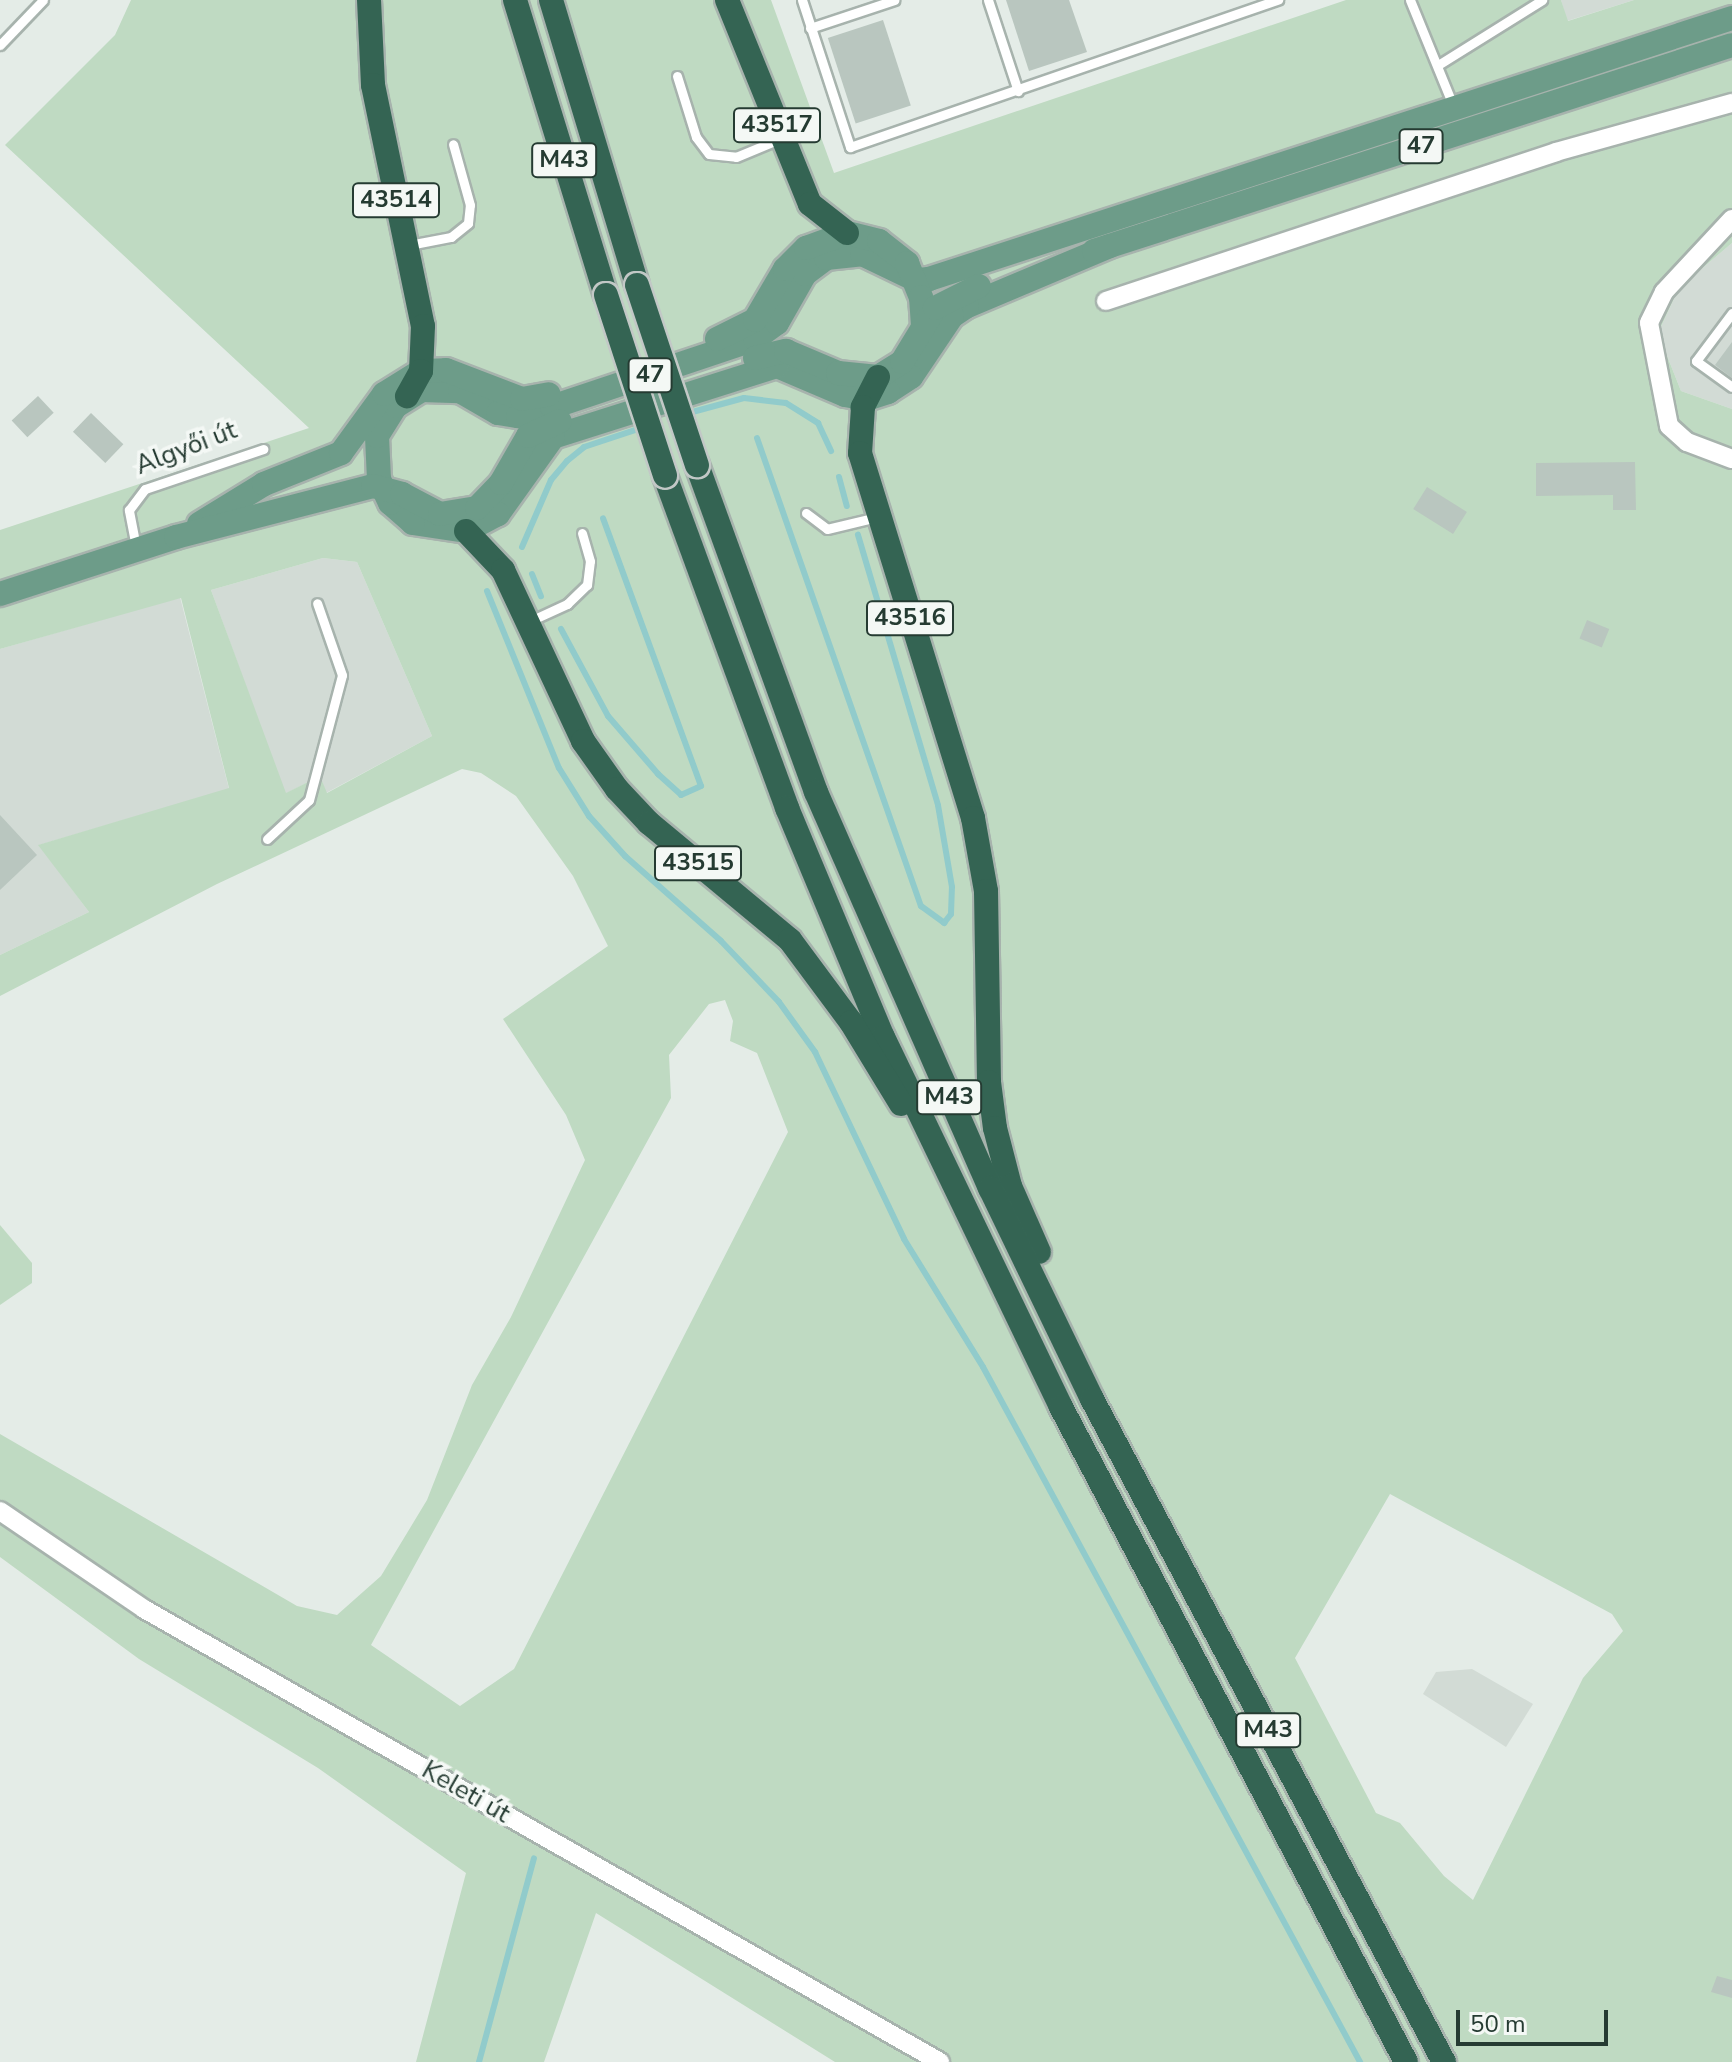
<!DOCTYPE html>
<html>
<head>
<meta charset="utf-8">
<style>
	body { margin:0 }
	#map { position:relative; width:1732px; height:2062px; overflow:hidden; background:#e4ece7; font-family:"Nunito Sans",sans-serif }
	div>[style] { position:absolute }
	[style*='--x'] { left:calc(var(--x)*1px); top:calc(var(--y)*1px); width:calc(var(--w)*1px); rotate:calc(var(--a)*1deg) }
	.built>* { inset:0; background:#d2dbd5 }
	.green>* { inset:0; background:#bfdac2 }
	.stream>* { height:6px; margin:-3px; padding:0 3px; transform-origin:3px; border-radius:3px; background:#91cbcb }
	.building>* { inset:0; background:#b9c6bf; transform-origin:0 0 }
	.roads { filter:drop-shadow(2px 0 #a7b3ad) drop-shadow(-2px 0 #a7b3ad) drop-shadow(0 2px #a7b3ad) drop-shadow(0 -2px #a7b3ad) }
	.lane>* { height:9px; margin:-4.5px; padding:0 4.5px; transform-origin:4.5px; border-radius:4.5px; background:#fff }
	.street>* { height:18px; margin:-9px; padding:0 9px; transform-origin:9px; border-radius:9px; background:#fff }
	.primary>* { height:24px; margin:-12px; padding:0 12px; transform-origin:12px; border-radius:12px; background:#6d9c89 }
	.highway>* { height:24px; margin:-12px; padding:0 12px; transform-origin:12px; border-radius:12px; background:#346453 }
	.bridges { filter:drop-shadow(2px 0 #c2c8c6) drop-shadow(-2px 0 #c2c8c6) drop-shadow(0 2px #c2c8c6) drop-shadow(0 -2px #c2c8c6) }
	.highway-bridge>* { height:24px; margin:-12px; padding:0 12px; transform-origin:12px; border-radius:12px; background:#346453 }
	span { translate:-50% -50%; white-space:nowrap; text-align:center; line-height:1.15; -webkit-text-stroke:7px #f4f8f5; paint-order:stroke }
	.shield-label span { padding:2px 6px; background:#f4f8f5; border:2px solid; border-radius:6px; -webkit-text-stroke-width:0 }
	.shield-label { font-size:24px; color:#253b32; font-weight:700 }
	.street-label { font-size:26px; color:#253b32 }
	.scale { position:absolute; left:1456px; top:2010px; width:152px; height:36px; box-sizing:border-box; border:4px solid #253b32; border-top:0; padding-left:10px; font-size:24px; line-height:28px; white-space:nowrap; color:#253b32; -webkit-text-stroke:6px #f4f8f5; paint-order:stroke }
</style>
</head>
<body>
<div id="map">
	<div class="built">
		<div style="clip-path:polygon(1561px 0,1634px 0,1567px 21px)"></div>
		<div style="clip-path:polygon(1732px 243px,1732px 409px,1681px 391px,1658px 333px,1679px 288px)"></div>
		<div style="clip-path:polygon(323px 558px,357px 562px,432px 736px,326px 793px,320px 776px,285px 794px,211px 590px)"></div>
		<div style="clip-path:polygon(180px 597px,229px 789px,39px 845px,89px 912px,0 955px,0 649px)"></div>
		<div style="clip-path:polygon(1472px 1669px,1533px 1704px,1506px 1747px,1423px 1694px,1436px 1672px)"></div>
	</div>
	<div class="green">
		<div style="clip-path:polygon(evenodd,131px 0,771px 0,834px 173px,1346px 0,1561px 0,1568px 21px,1634px 0,1732px 0,1732px 243px,1679px 288px,1658px 333px,1681px 391px,1732px 409px,1732px 2062px,835px 2062px,596px 1913px,544px 2062px,416px 2062px,466px 1873px,318px 1768px,139px 1659px,0 1557px,0 1434px,297px 1606px,337px 1615px,381px 1576px,427px 1500px,472px 1385px,511px 1317px,585px 1160px,566px 1115px,503px 1019px,608px 946px,573px 876px,516px 796px,481px 773px,462px 769px,217px 884px,0 996px,0 955px,89px 912px,38px 845px,229px 788px,181px 598px,0 649px,0 530px,309px 428px,5px 145px,115px 35px,131px 0,323px 558px,357px 562px,432px 736px,327px 793px,320px 776px,286px 793px,211px 590px,323px 558px,131px 0,725px 1000px,733px 1021px,730px 1041px,757px 1053px,788px 1132px,514px 1669px,460px 1706px,371px 1645px,671px 1098px,669px 1055px,709px 1004px,725px 1000px,131px 0,1390px 1494px,1612px 1614px,1623px 1631px,1583px 1678px,1473px 1900px,1444px 1876px,1400px 1823px,1376px 1813px,1295px 1658px,1390px 1494px)"></div>
		<div style="clip-path:polygon(0 1225px,32px 1263px,32px 1283px,0 1305px)"></div>
	</div>
	<div class="stream">
		<div style="--x:685;--y:414;--w:61;--a:-15.2"></div>
		<div style="--x:744;--y:398;--w:42;--a:6.8"></div>
		<div style="--x:786;--y:403;--w:38;--a:32"></div>
		<div style="--x:818;--y:423;--w:31;--a:65"></div>
		<div style="--x:757;--y:438;--w:496;--a:70.7"></div>
		<div style="--x:921;--y:906;--w:29;--a:36"></div>
		<div style="--x:944;--y:923;--w:11;--a:-52"></div>
		<div style="--x:951;--y:914;--w:27;--a:-88"></div>
		<div style="--x:952;--y:887;--w:83;--a:-99.7"></div>
		<div style="--x:938;--y:805;--w:282;--a:-106.5"></div>
		<div style="--x:839;--y:477;--w:30;--a:75"></div>
		<div style="--x:522;--y:547;--w:73;--a:-66.6"></div>
		<div style="--x:551;--y:480;--w:25;--a:-50"></div>
		<div style="--x:567;--y:461;--w:22;--a:-39"></div>
		<div style="--x:584;--y:447;--w:63;--a:-18.4"></div>
		<div style="--x:532;--y:574;--w:24;--a:68"></div>
		<div style="--x:487;--y:591;--w:191;--a:67.9"></div>
		<div style="--x:559;--y:768;--w:57;--a:58"></div>
		<div style="--x:589;--y:816;--w:54;--a:48"></div>
		<div style="--x:625;--y:856;--w:128;--a:41.5"></div>
		<div style="--x:721;--y:941;--w:84;--a:46.4"></div>
		<div style="--x:779;--y:1002;--w:62;--a:54.2"></div>
		<div style="--x:815;--y:1052;--w:207;--a:64.5"></div>
		<div style="--x:904;--y:1239;--w:150;--a:58.3"></div>
		<div style="--x:983;--y:1367;--w:791;--a:61.52"></div>
		<div style="--x:561;--y:629;--w:99;--a:61.6"></div>
		<div style="--x:608;--y:716;--w:77;--a:49.2"></div>
		<div style="--x:658;--y:774;--w:31;--a:42"></div>
		<div style="--x:681;--y:795;--w:22;--a:-24"></div>
		<div style="--x:701;--y:786;--w:285;--a:-110.1"></div>
		<div style="--x:479;--y:2062;--w:211;--a:-74.9"></div>
	</div>
	<div class="building">
		<div style="clip-path:polygon(1006px 0,1069px 0,1087px 52px,1029px 71px)"></div>
		<div style="left:883px;top:20px;width:90px;height:58px;rotate:72deg"></div>
		<div style="clip-path:polygon(1732px 342px,1732px 378px,1715px 365px)"></div>
		<div style="left:38px;top:396px;width:23px;height:36px;rotate:47deg"></div>
		<div style="left:91px;top:413px;width:45px;height:26px;rotate:44deg"></div>
		<div style="clip-path:polygon(1635px 462px,1636px 510px,1613px 510px,1613px 495px,1536px 496px,1536px 463px)"></div>
		<div style="left:1427px;top:487px;width:47px;height:26px;rotate:32deg"></div>
		<div style="left:1587px;top:620px;width:24px;height:20px;rotate:22deg"></div>
		<div style="clip-path:polygon(0 815px,37px 855px,0 890px)"></div>
		<div style="clip-path:polygon(1717px 1976px,1732px 1980px,1732px 1998px,1711px 1992px)"></div>
	</div>
	<div class="roads">
		<div class="lane">
			<div style="--x:802;--y:0;--w:155;--a:71.9"></div>
			<div style="--x:850;--y:147;--w:453;--a:-19"></div>
			<div style="--x:988;--y:0;--w:96;--a:71.8"></div>
			<div style="--x:1410;--y:0;--w:117;--a:67.8"></div>
			<div style="--x:810;--y:28;--w:89;--a:-18.4"></div>
			<div style="--x:0;--y:45;--w:62;--a:-46.3"></div>
			<div style="--x:1438;--y:65;--w:123;--a:-32"></div>
			<div style="--x:677;--y:76;--w:64;--a:72.7"></div>
			<div style="--x:696;--y:137;--w:21;--a:53"></div>
			<div style="--x:709;--y:154;--w:27;--a:6"></div>
			<div style="--x:736;--y:157;--w:50;--a:-22.4"></div>
			<div style="--x:409;--y:245;--w:43;--a:-10.8"></div>
			<div style="--x:451;--y:237;--w:22;--a:-39"></div>
			<div style="--x:468;--y:223;--w:18;--a:-84"></div>
			<div style="--x:470;--y:205;--w:63;--a:-105.6"></div>
			<div style="--x:1732;--y:313;--w:60;--a:126.9"></div>
			<div style="--x:1696;--y:361;--w:44;--a:35.8"></div>
			<div style="--x:806;--y:513;--w:26;--a:37"></div>
			<div style="--x:827;--y:529;--w:51;--a:-13.5"></div>
			<div style="--x:136;--y:547;--w:38;--a:-101"></div>
			<div style="--x:129;--y:510;--w:26;--a:-53"></div>
			<div style="--x:145;--y:489;--w:125;--a:-18.7"></div>
			<div style="--x:530;--y:621;--w:41;--a:-24.7"></div>
			<div style="--x:567;--y:604;--w:28;--a:-44"></div>
			<div style="--x:587;--y:585;--w:24;--a:-83"></div>
			<div style="--x:590;--y:561;--w:29;--a:-106"></div>
			<div style="--x:267;--y:839;--w:57;--a:-42.9"></div>
			<div style="--x:309;--y:800;--w:129;--a:-75.2"></div>
			<div style="--x:342;--y:675;--w:76;--a:-109.1"></div>
		</div>
		<div class="street">
			<div style="--x:1732;--y:219;--w:100;--a:133"></div>
			<div style="--x:1664;--y:292;--w:34;--a:116"></div>
			<div style="--x:1649;--y:323;--w:105;--a:79"></div>
			<div style="--x:1669;--y:426;--w:24;--a:42"></div>
			<div style="--x:1687;--y:442;--w:48;--a:20.7"></div>
			<div style="--x:1106;--y:301;--w:474;--a:-18.3"></div>
			<div style="--x:1556;--y:152;--w:183;--a:-15.6"></div>
			<div style="--x:0;--y:1511;--w:174;--a:34.2"></div>
			<div style="--x:144;--y:1609;--w:916;--a:29.64"></div>
		</div>
		<div class="primary">
			<div style="--x:1110;--y:246;--w:155;--a:157.2"></div>
			<div style="--x:967;--y:306;--w:18;--a:146"></div>
			<div style="--x:952;--y:316;--w:73;--a:123.9"></div>
			<div style="--x:911;--y:377;--w:27;--a:147"></div>
			<div style="--x:888;--y:392;--w:23;--a:162"></div>
			<div style="--x:866;--y:399;--w:21;--a:-169"></div>
			<div style="--x:845;--y:395;--w:74;--a:-156.9"></div>
			<div style="--x:777;--y:366;--w:235;--a:162.4"></div>
			<div style="--x:553;--y:437;--w:95;--a:125.5"></div>
			<div style="--x:498;--y:514;--w:36;--a:152"></div>
			<div style="--x:466;--y:531;--w:54;--a:-171.4"></div>
			<div style="--x:413;--y:523;--w:30;--a:-139"></div>
			<div style="--x:390;--y:503;--w:26;--a:-115"></div>
			<div style="--x:379;--y:479;--w:43;--a:-92.7"></div>
			<div style="--x:377;--y:436;--w:36;--a:-58"></div>
			<div style="--x:396;--y:406;--w:31;--a:-32"></div>
			<div style="--x:422;--y:390;--w:38;--a:2"></div>
			<div style="--x:460;--y:391;--w:44;--a:30.1"></div>
			<div style="--x:498;--y:413;--w:20;--a:9"></div>
			<div style="--x:518;--y:416;--w:35;--a:-15"></div>
			<div style="--x:552;--y:407;--w:214;--a:-18.5"></div>
			<div style="--x:755;--y:339;--w:27;--a:-36"></div>
			<div style="--x:777;--y:323;--w:56;--a:-60.3"></div>
			<div style="--x:805;--y:274;--w:26;--a:-37"></div>
			<div style="--x:826;--y:258;--w:36;--a:-6"></div>
			<div style="--x:862;--y:254;--w:60;--a:25.7"></div>
			<div style="--x:916;--y:280;--w:13;--a:-4"></div>
			<div style="--x:929;--y:279;--w:844;--a:-18.01"></div>
			<div style="--x:1094;--y:251;--w:670;--a:-17.89"></div>
			<div style="--x:717;--y:339;--w:42;--a:-26.6"></div>
			<div style="--x:755;--y:320;--w:59;--a:-59.5"></div>
			<div style="--x:785;--y:269;--w:30;--a:-45"></div>
			<div style="--x:806;--y:248;--w:44;--a:-20.1"></div>
			<div style="--x:847;--y:233;--w:33;--a:14"></div>
			<div style="--x:879;--y:241;--w:36;--a:38"></div>
			<div style="--x:907;--y:263;--w:37;--a:68"></div>
			<div style="--x:921;--y:297;--w:28;--a:86"></div>
			<div style="--x:755;--y:358;--w:32;--a:-13"></div>
			<div style="--x:786;--y:351;--w:56;--a:22.9"></div>
			<div style="--x:838;--y:373;--w:40;--a:5.7"></div>
			<div style="--x:878;--y:377;--w:28;--a:-32"></div>
			<div style="--x:902;--y:362;--w:63;--a:-58.6"></div>
			<div style="--x:935;--y:308;--w:49;--a:-26.6"></div>
			<div style="--x:199;--y:524;--w:76;--a:-31.6"></div>
			<div style="--x:264;--y:484;--w:83;--a:-21.9"></div>
			<div style="--x:341;--y:453;--w:73;--a:-53.9"></div>
			<div style="--x:384;--y:394;--w:44;--a:-31.9"></div>
			<div style="--x:421;--y:371;--w:25;--a:-2"></div>
			<div style="--x:446;--y:370;--w:81;--a:20.9"></div>
			<div style="--x:522;--y:399;--w:27;--a:-10"></div>
			<div style="--x:0;--y:594;--w:185;--a:-17.9"></div>
			<div style="--x:176;--y:537;--w:203;--a:-14.5"></div>
			<div style="--x:373;--y:486;--w:30;--a:15"></div>
			<div style="--x:402;--y:494;--w:43;--a:27.8"></div>
			<div style="--x:440;--y:514;--w:37;--a:-9"></div>
			<div style="--x:477;--y:508;--w:35;--a:-46"></div>
			<div style="--x:501;--y:483;--w:54;--a:-60.1"></div>
			<div style="--x:528;--y:436;--w:35;--a:-25"></div>
		</div>
		<div class="highway">
			<div style="--x:369;--y:0;--w:85;--a:87.3"></div>
			<div style="--x:373;--y:85;--w:246;--a:78.3"></div>
			<div style="--x:423;--y:326;--w:45;--a:92.5"></div>
			<div style="--x:421;--y:371;--w:29;--a:119"></div>
			<div style="--x:515;--y:0;--w:309;--a:72.9"></div>
			<div style="--x:551;--y:0;--w:298;--a:73.2"></div>
			<div style="--x:727;--y:0;--w:220;--a:67.9"></div>
			<div style="--x:810;--y:204;--w:47;--a:38.1"></div>
			<div style="--x:878;--y:377;--w:34;--a:117"></div>
			<div style="--x:863;--y:407;--w:46;--a:93.7"></div>
			<div style="--x:860;--y:453;--w:382;--a:72.8"></div>
			<div style="--x:973;--y:818;--w:74;--a:79.9"></div>
			<div style="--x:986;--y:891;--w:191;--a:89.1"></div>
			<div style="--x:989;--y:1082;--w:46;--a:82.6"></div>
			<div style="--x:995;--y:1128;--w:60;--a:75.5"></div>
			<div style="--x:1010;--y:1186;--w:72;--a:66.3"></div>
			<div style="--x:697;--y:465;--w:348;--a:70"></div>
			<div style="--x:816;--y:792;--w:433;--a:66.3"></div>
			<div style="--x:990;--y:1188;--w:234;--a:64.2"></div>
			<div style="--x:1092;--y:1399;--w:751;--a:62.04"></div>
			<div style="--x:665;--y:476;--w:354;--a:69.8"></div>
			<div style="--x:787;--y:808;--w:248;--a:67.3"></div>
			<div style="--x:883;--y:1037;--w:411;--a:64.3"></div>
			<div style="--x:1061;--y:1407;--w:740;--a:62.22"></div>
			<div style="--x:466;--y:531;--w:54;--a:46.5"></div>
			<div style="--x:503;--y:570;--w:189;--a:64.9"></div>
			<div style="--x:583;--y:741;--w:59;--a:54.7"></div>
			<div style="--x:617;--y:789;--w:47;--a:46.7"></div>
			<div style="--x:649;--y:823;--w:183;--a:39.7"></div>
			<div style="--x:790;--y:940;--w:102;--a:53.4"></div>
			<div style="--x:851;--y:1022;--w:96;--a:58.6"></div>
		</div>
	</div>
	<div class="bridges">
		<div class="highway-bridge">
			<div style="--x:637;--y:285;--w:190;--a:71.6"></div>
			<div style="--x:606;--y:295;--w:190;--a:71.9"></div>
		</div>
	</div>
	<div class="shield-label">
		<span style="left:777px;top:125px">43517</span>
		<span style="left:1421px;top:146px">47</span>
		<span style="left:564px;top:160px">M43</span>
		<span style="left:396px;top:200px">43514</span>
		<span style="left:650px;top:375px">47</span>
		<span style="left:910px;top:618px">43516</span>
		<span style="left:698px;top:863px">43515</span>
		<span style="left:949px;top:1097px">M43</span>
		<span style="left:1268px;top:1730px">M43</span>
	</div>
	<div class="street-label">
		<span style="left:186px;top:448px;rotate:-21deg">Algyői út</span>
		<span style="left:466px;top:1792px;rotate:30deg">Keleti út</span>
	</div>
	<div class="scale">50 m</div>
</div>
</body>
</html>
